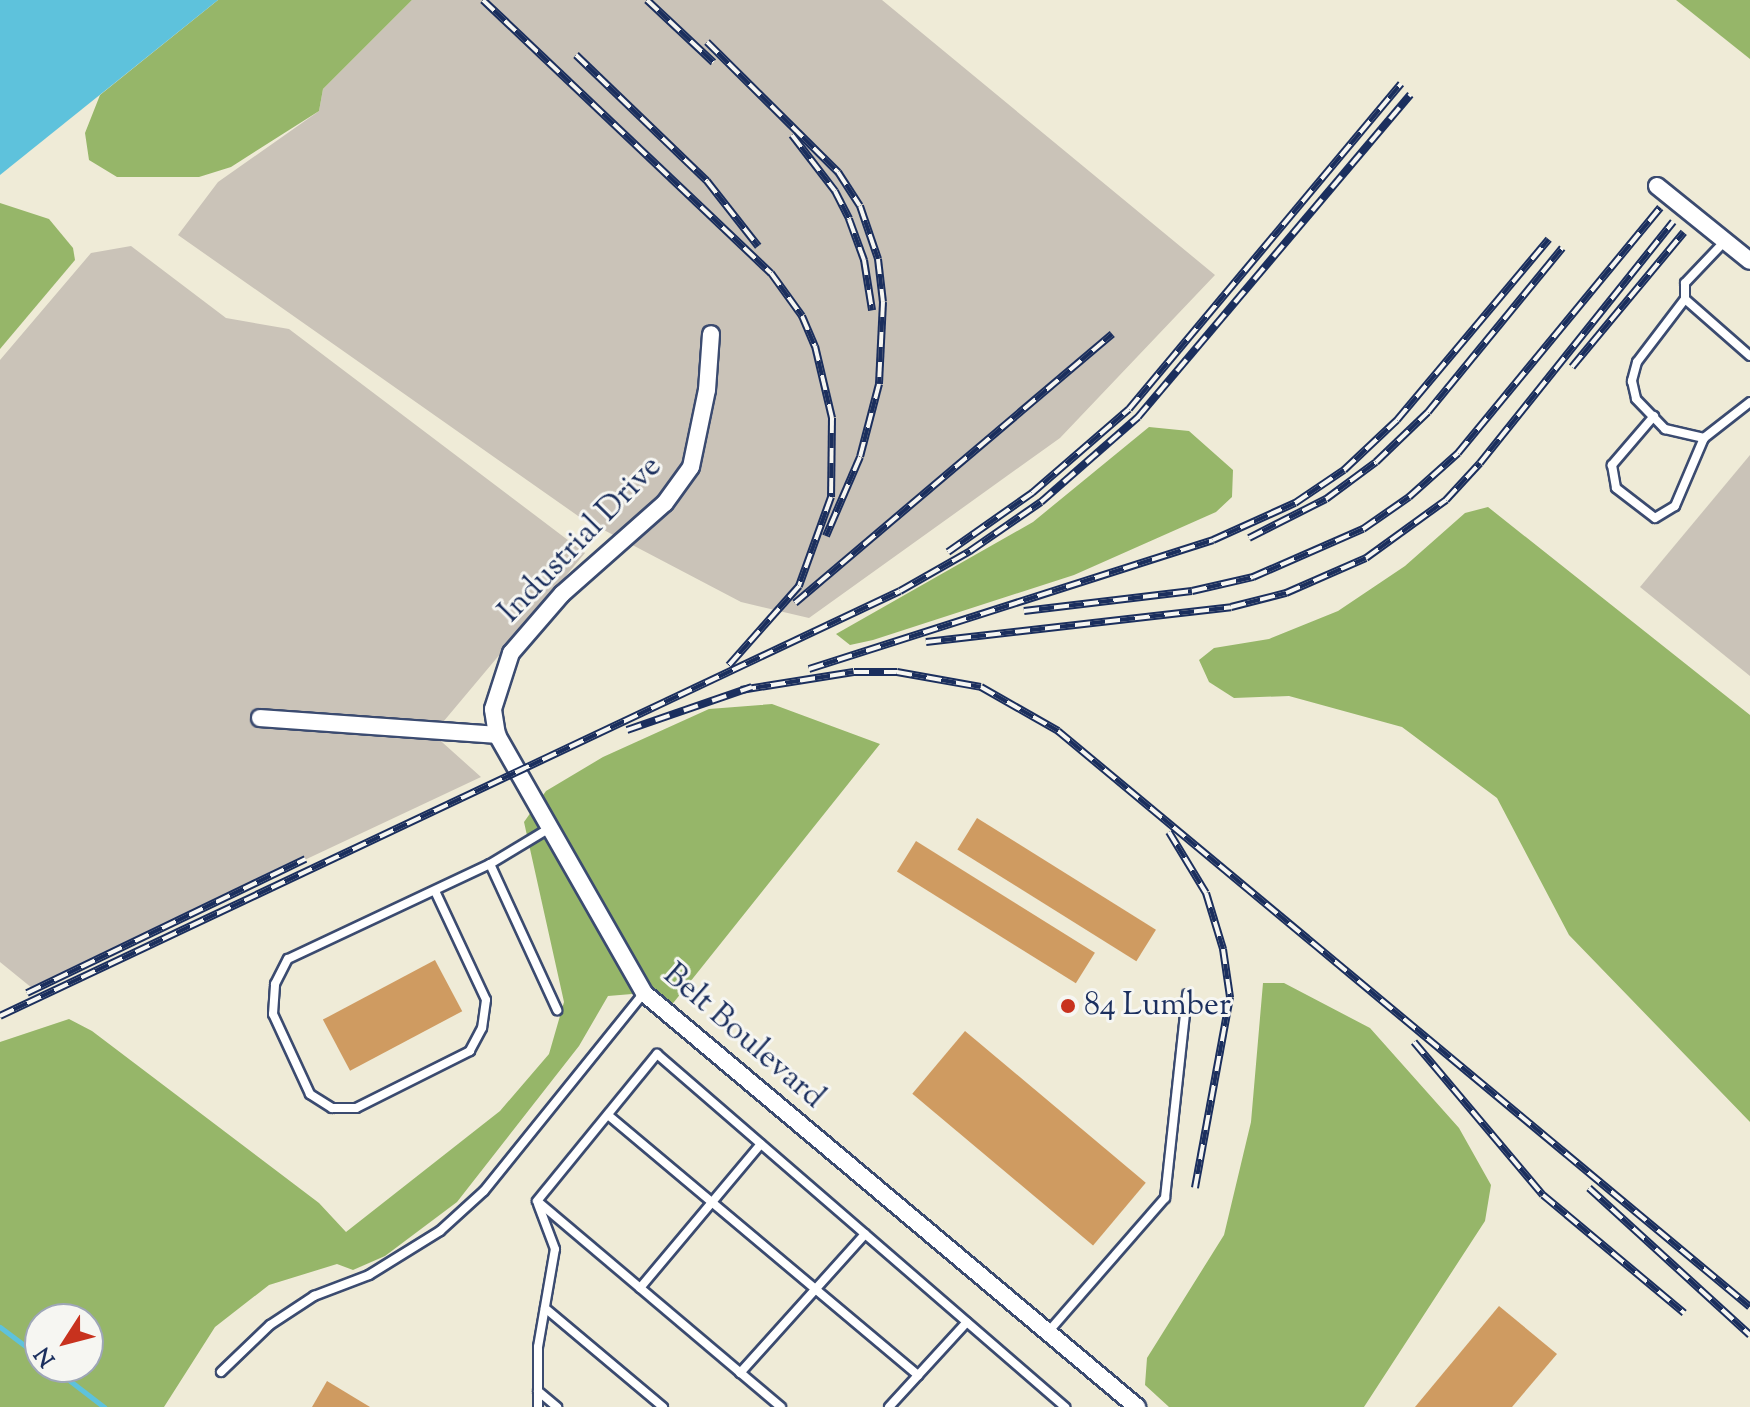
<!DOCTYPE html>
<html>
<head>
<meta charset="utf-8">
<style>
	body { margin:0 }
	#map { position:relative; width:1750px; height:1407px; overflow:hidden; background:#efebd7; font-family:"Sorts Mill Goudy",serif }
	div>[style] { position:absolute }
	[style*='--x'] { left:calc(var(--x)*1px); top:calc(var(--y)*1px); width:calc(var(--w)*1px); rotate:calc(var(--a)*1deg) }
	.industrial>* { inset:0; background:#cac3b8 }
	.forest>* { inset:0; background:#96b669 }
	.water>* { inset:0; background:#5ec2dc }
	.stream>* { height:5px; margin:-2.5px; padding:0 2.5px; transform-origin:2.5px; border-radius:2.5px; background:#5ec2dc }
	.building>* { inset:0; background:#cf9b61; transform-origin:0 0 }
	.roads { filter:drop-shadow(2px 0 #3b4b70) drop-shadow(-2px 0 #3b4b70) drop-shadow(0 2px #3b4b70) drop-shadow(0 -2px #3b4b70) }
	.service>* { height:8px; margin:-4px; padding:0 4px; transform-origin:4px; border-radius:4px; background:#fff }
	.minor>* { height:16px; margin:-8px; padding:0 8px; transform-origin:8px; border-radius:8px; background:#fff }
	.rail>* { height:8px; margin-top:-4px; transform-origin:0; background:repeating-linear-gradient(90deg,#f6f6f2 0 15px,#1b2f5e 0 30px); box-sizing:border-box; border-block:2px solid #1b2f5e }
	.dots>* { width:22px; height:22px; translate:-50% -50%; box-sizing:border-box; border:4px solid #f6f6f2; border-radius:50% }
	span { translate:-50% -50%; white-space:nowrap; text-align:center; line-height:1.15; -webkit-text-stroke:6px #f6f6f2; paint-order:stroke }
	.street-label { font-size:32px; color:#1b2f5e }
	.poi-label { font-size:32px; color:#1b2f5e }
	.left { translate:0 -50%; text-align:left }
	.north { position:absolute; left:24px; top:1303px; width:80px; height:80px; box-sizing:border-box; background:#f6f6f2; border:2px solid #9ea6b7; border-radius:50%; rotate:234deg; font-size:22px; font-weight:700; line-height:32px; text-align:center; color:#1b2f5e }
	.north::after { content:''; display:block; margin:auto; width:28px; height:36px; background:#c8321e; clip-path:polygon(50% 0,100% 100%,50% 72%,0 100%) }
</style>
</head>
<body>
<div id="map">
	<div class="industrial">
		<div style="clip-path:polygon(412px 0,882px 0,1215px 275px,1060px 438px,809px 618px,741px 602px,581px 518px,178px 235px,218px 182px,319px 111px,323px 89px)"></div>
		<div style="clip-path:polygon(131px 246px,226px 318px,289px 329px,585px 553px,433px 734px,481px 777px,32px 988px,0 962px,0 360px,91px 253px)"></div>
		<div style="clip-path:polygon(1750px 455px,1750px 676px,1640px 587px)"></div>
	</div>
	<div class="forest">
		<div style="clip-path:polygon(218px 0,412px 0,323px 89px,319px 111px,231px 167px,199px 177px,117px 177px,89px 160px,85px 133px,100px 95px)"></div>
		<div style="clip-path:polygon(1676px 0,1750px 0,1750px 59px)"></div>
		<div style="clip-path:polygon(0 203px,49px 219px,73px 248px,75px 260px,0 349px)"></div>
		<div style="clip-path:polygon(1149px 427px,1189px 431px,1233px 470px,1232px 497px,1216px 512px,1074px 575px,873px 640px,850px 645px,836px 634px,1033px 522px)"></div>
		<div style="clip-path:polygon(1488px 507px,1750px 715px,1750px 1122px,1569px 935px,1497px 798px,1402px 727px,1289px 696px,1234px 698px,1209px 682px,1199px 660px,1214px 648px,1269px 639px,1338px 611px,1405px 566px,1465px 513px)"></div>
		<div style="clip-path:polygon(evenodd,772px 704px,880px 744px,666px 1012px,644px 993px,608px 996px,579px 1046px,457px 1202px,385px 1256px,353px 1270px,337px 1264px,269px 1285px,215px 1327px,164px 1407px,0 1407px,0 1042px,69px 1019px,92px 1031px,319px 1203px,346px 1232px,500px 1111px,549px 1054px,564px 1002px,524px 822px,546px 791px,603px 757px,709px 709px,772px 704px,40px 1319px,88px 1319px,88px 1367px,40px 1367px,40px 1319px)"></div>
		<div style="clip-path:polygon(1263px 983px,1284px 983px,1370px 1028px,1459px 1128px,1491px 1185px,1485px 1221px,1364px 1407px,1169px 1407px,1145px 1385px,1147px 1358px,1224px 1235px,1251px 1122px)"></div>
	</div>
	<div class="water">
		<div style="clip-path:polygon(0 0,218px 0,0 175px)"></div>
	</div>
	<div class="stream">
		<div style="--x:0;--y:1327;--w:50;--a:36.9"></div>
		<div style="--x:52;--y:1367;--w:66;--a:37.6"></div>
	</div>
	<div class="building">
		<div style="left:977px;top:818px;width:211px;height:37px;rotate:32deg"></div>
		<div style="left:916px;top:841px;width:211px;height:36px;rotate:32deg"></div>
		<div style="left:435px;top:960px;width:58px;height:127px;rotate:62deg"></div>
		<div style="left:965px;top:1031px;width:236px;height:82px;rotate:40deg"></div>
		<div style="clip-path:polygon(1499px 1306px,1557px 1354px,1512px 1407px,1415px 1407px)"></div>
		<div style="clip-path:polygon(327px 1381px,370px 1407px,312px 1407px)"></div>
	</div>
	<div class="roads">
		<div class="service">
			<div style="--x:1725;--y:241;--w:58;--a:133.6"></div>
			<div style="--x:1685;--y:283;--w:16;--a:90"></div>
			<div style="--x:1685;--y:299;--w:86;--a:41.2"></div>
			<div style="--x:1685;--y:299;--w:79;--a:127.3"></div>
			<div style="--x:1637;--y:362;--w:20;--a:105"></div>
			<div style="--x:1632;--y:381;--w:18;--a:77"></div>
			<div style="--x:1636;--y:399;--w:42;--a:46"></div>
			<div style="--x:1665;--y:429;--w:40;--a:13"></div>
			<div style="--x:1704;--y:438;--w:58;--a:-38"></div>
			<div style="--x:1654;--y:416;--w:65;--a:130.6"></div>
			<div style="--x:1612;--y:465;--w:23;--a:80"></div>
			<div style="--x:1616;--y:488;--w:49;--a:37.6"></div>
			<div style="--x:1655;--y:518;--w:23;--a:-31"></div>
			<div style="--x:1675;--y:506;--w:74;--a:-66.9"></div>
			<div style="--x:490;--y:864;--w:161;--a:65.3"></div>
			<div style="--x:435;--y:891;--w:120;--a:64.9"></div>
			<div style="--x:486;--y:1000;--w:28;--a:98"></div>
			<div style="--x:482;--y:1028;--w:26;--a:118"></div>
			<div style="--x:470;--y:1051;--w:127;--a:153.4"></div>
			<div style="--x:356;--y:1108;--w:24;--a:180"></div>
			<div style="--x:332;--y:1108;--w:26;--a:-148"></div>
			<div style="--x:310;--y:1094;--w:88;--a:-114.8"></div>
			<div style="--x:273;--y:1014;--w:30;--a:-86"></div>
			<div style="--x:275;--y:984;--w:28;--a:-63"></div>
			<div style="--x:288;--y:959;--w:223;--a:-25.2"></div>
			<div style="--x:490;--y:864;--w:68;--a:-31.1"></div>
			<div style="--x:608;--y:1115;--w:405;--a:40"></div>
			<div style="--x:640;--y:1288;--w:188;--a:-50"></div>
			<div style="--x:545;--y:1308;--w:154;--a:40"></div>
			<div style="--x:1048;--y:1332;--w:178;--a:-48.9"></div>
			<div style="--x:1165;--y:1198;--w:205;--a:-83.8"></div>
			<div style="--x:221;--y:1372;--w:68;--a:-43.8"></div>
			<div style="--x:270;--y:1325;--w:53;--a:-33.4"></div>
			<div style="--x:314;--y:1296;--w:59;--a:-20.9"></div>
			<div style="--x:369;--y:1275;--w:84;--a:-31.8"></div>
			<div style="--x:440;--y:1231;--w:59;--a:-42.3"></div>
			<div style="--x:484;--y:1191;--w:255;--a:-51.1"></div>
			<div style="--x:740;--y:1373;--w:187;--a:-48"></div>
			<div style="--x:538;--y:1391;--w:25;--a:40"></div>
			<div style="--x:538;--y:1407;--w:60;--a:-90"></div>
			<div style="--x:538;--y:1347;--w:99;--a:-80.2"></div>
			<div style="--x:555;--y:1249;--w:48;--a:-110.7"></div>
			<div style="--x:781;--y:1407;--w:319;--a:-139.8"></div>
			<div style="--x:537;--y:1201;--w:190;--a:-50.8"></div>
			<div style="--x:657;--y:1054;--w:540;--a:40.87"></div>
			<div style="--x:889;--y:1407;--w:115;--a:-47.5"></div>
		</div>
		<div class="minor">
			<div style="--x:1657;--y:186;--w:119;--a:38.9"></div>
			<div style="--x:260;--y:718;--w:238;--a:4.1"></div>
			<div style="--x:497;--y:735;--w:297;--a:60.3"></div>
			<div style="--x:644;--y:993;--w:644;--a:40.02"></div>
			<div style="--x:497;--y:735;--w:26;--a:-99"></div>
			<div style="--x:493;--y:709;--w:59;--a:-72.2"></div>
			<div style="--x:511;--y:653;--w:78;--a:-49.2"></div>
			<div style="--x:562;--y:594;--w:137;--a:-41.5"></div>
			<div style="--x:665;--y:503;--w:44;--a:-54.2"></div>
			<div style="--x:691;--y:467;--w:79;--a:-78.3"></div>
			<div style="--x:707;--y:390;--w:56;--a:-85.9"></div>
		</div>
	</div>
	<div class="rail">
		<div style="--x:483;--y:0;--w:397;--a:43.5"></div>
		<div style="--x:771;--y:273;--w:53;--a:54.2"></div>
		<div style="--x:802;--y:316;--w:33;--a:67"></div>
		<div style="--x:815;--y:346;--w:74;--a:76.7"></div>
		<div style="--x:832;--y:418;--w:79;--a:90.7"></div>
		<div style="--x:831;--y:497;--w:95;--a:109.8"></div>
		<div style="--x:799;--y:586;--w:106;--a:131.5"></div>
		<div style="--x:647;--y:0;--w:91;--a:43.2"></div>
		<div style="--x:707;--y:42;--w:185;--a:44.8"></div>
		<div style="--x:838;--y:172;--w:40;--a:57.1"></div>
		<div style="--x:860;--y:206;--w:56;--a:71.2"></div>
		<div style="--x:878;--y:259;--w:43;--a:83.4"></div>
		<div style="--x:883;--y:302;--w:82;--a:92.8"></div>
		<div style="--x:879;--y:384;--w:75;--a:104.6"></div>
		<div style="--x:860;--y:457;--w:86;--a:113.3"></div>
		<div style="--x:576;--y:55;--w:182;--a:43.9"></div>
		<div style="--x:707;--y:181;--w:83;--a:51.9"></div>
		<div style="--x:792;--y:135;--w:71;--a:52.5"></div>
		<div style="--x:835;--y:191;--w:31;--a:63"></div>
		<div style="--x:849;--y:219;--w:44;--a:69.9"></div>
		<div style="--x:864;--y:260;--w:51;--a:80.9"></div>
		<div style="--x:1572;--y:367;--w:175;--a:-50.3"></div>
		<div style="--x:1249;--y:538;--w:86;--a:-26.9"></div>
		<div style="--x:1326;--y:499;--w:62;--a:-36.5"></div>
		<div style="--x:1376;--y:462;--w:72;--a:-43.9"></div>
		<div style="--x:1428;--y:412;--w:212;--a:-50.7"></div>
		<div style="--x:948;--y:552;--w:103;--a:-35.1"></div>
		<div style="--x:1032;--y:493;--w:128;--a:-40.9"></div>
		<div style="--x:1129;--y:409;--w:424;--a:-50.1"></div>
		<div style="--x:795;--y:603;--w:416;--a:-40.3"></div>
		<div style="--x:1024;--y:611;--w:169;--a:-6.8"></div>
		<div style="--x:1192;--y:591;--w:63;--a:-12.9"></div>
		<div style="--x:1253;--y:577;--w:120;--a:-23.6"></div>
		<div style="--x:1363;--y:529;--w:56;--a:-34.8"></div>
		<div style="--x:1409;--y:497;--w:66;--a:-41.9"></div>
		<div style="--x:1458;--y:453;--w:318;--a:-50.5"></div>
		<div style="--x:926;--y:642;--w:307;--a:-6.5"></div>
		<div style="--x:1231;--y:607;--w:57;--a:-14.3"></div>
		<div style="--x:1286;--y:593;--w:87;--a:-23.6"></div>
		<div style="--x:1366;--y:558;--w:99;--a:-35.9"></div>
		<div style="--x:1446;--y:500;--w:50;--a:-47.4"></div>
		<div style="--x:1480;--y:463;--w:309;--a:-51.3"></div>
		<div style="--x:809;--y:669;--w:424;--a:-17.7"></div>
		<div style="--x:1213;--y:540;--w:90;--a:-24.3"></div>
		<div style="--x:1295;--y:503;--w:59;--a:-34"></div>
		<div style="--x:1344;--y:470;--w:73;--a:-43.3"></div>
		<div style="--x:1397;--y:420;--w:236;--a:-50"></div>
		<div style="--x:741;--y:690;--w:114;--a:-9.1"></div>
		<div style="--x:854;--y:672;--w:43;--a:0"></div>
		<div style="--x:897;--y:672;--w:85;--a:10.1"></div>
		<div style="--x:981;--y:687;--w:89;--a:29.7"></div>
		<div style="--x:1058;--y:731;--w:900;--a:39.77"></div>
		<div style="--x:627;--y:730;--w:132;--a:-19"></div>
		<div style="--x:1169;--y:832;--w:71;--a:58.8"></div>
		<div style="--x:1206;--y:893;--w:59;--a:73.1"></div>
		<div style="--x:1223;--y:949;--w:49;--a:81.7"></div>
		<div style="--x:1230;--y:997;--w:194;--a:100.4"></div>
		<div style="--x:27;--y:993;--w:309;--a:-25.7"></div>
		<div style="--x:0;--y:1016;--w:995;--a:-25.28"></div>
		<div style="--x:900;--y:591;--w:81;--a:-29.7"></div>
		<div style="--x:970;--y:551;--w:86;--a:-34.6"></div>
		<div style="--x:1041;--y:502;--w:129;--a:-41.2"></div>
		<div style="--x:1138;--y:417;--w:422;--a:-49.8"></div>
		<div style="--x:1414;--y:1042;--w:200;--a:49.9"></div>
		<div style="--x:1543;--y:1195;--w:184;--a:39.9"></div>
		<div style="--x:1589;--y:1188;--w:218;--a:42.4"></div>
	</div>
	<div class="dots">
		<div style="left:1068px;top:1006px;background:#c8321e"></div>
	</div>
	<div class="street-label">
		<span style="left:581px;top:540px;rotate:-46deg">Industrial Drive</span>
		<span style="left:743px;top:1037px;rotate:41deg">Belt Boulevard</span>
	</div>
	<div class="poi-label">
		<span class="left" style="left:1084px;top:1006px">84 Lumber</span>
	</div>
	<div class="north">N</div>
</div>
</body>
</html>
